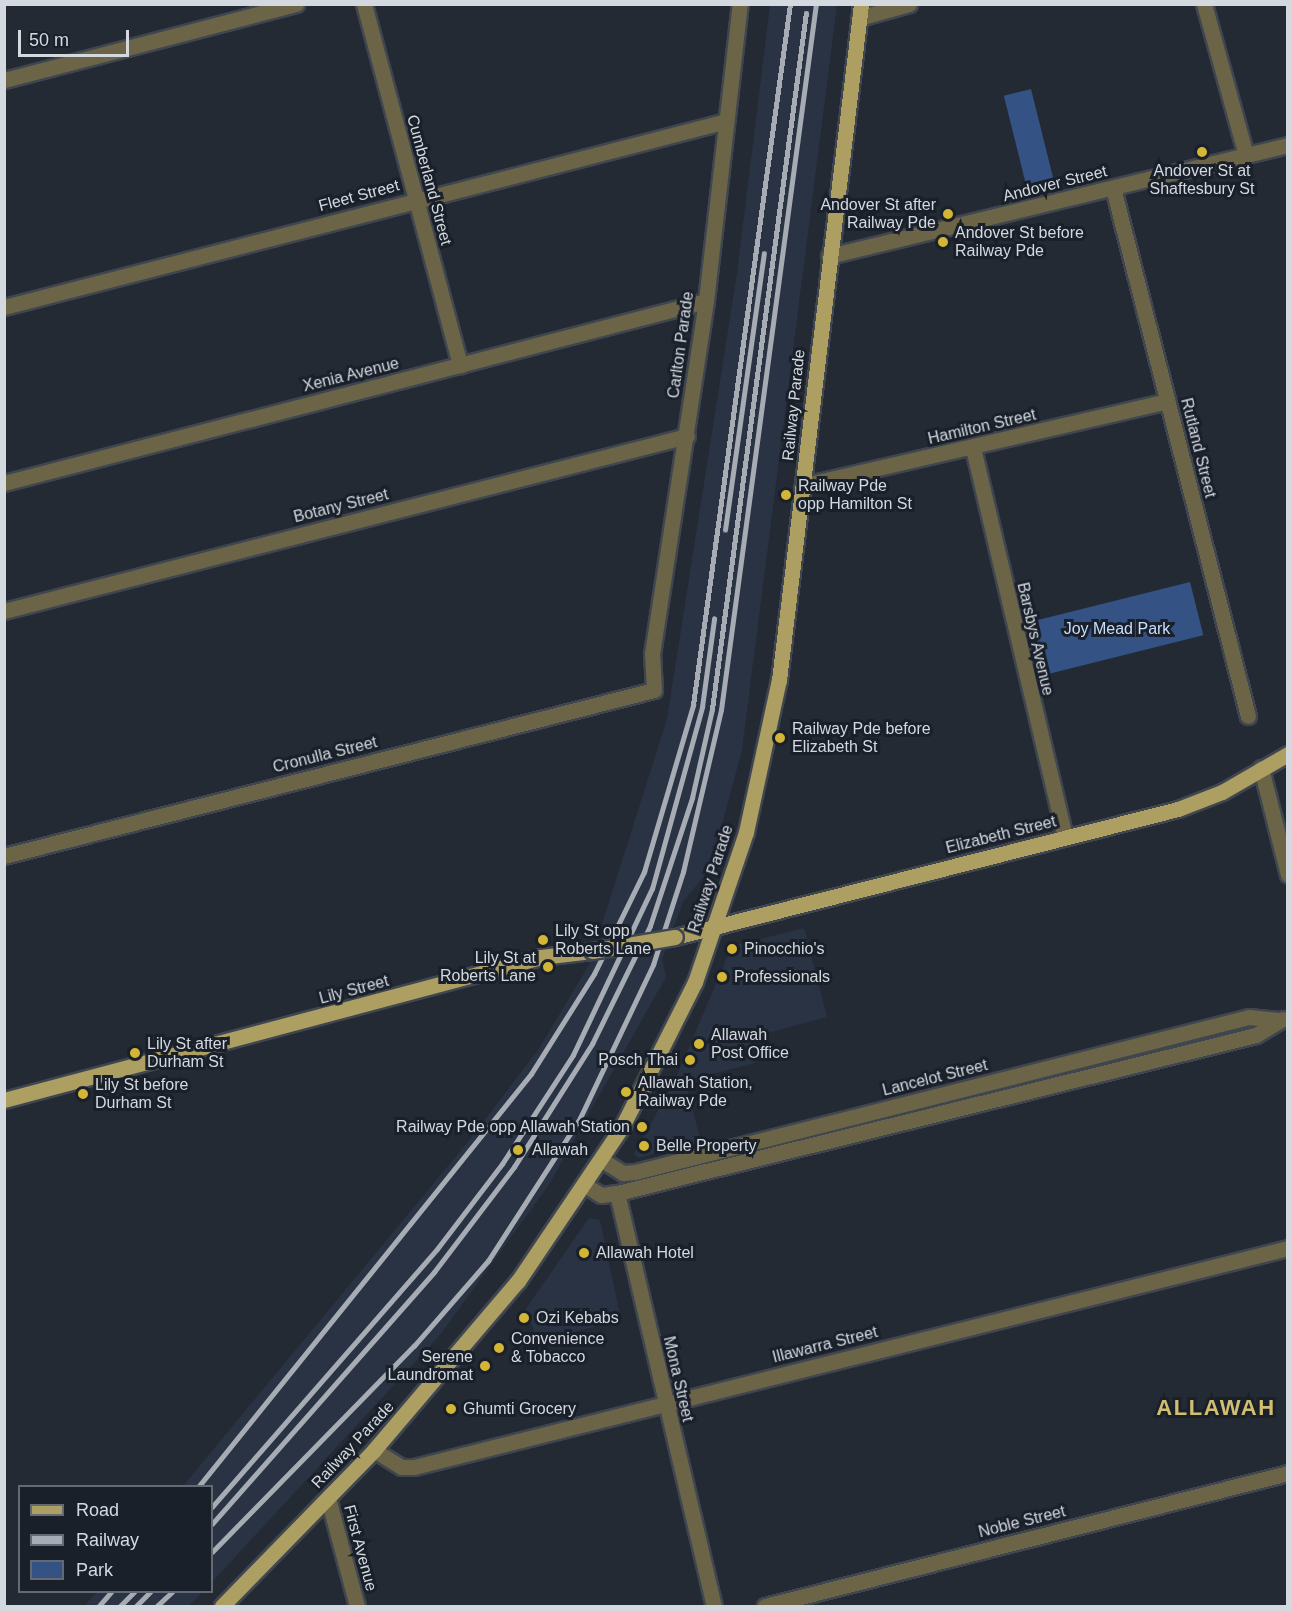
<!DOCTYPE html>
<html>
<head>
<meta charset="utf-8">
<style>
	body { margin:0 }
	#map { position:relative; width:1292px; height:1611px; overflow:hidden; background:#232a34; font-family:Arial,sans-serif }
	div>[style] { position:absolute }
	[style*='--x'] { left:calc(var(--x)*1px); top:calc(var(--y)*1px); width:calc(var(--w)*1px); rotate:calc(var(--a)*1deg) }
	.built>* { inset:0; background:#293343 }
	.green>* { inset:0; background:#345384; transform-origin:0 0 }
	.roads { filter:drop-shadow(2px 0 #3f4650) drop-shadow(-2px 0 #3f4650) drop-shadow(0 2px #3f4650) drop-shadow(0 -2px #3f4650) }
	.minor>* { height:15px; margin:-7.5px; padding:0 7.5px; transform-origin:7.5px; border-radius:7.5px; background:#6b6447 }
	.major>* { height:15px; margin:-7.5px; padding:0 7.5px; transform-origin:7.5px; border-radius:7.5px; background:#ad9e61 }
	.rail>* { height:4.5px; margin:-2.25px; padding:0 2.25px; transform-origin:2.25px; border-radius:2.25px; background:#a7acb4 }
	.bridges { filter:drop-shadow(2px 0 #3f4650) drop-shadow(-2px 0 #3f4650) drop-shadow(0 2px #3f4650) drop-shadow(0 -2px #3f4650) }
	.major-bridge>* { height:15px; margin:-7.5px; padding:0 7.5px; transform-origin:7.5px; border-radius:7.5px; background:#ad9e61 }
	.dots>* { width:16px; height:16px; translate:-50% -50%; box-sizing:border-box; border:3px solid #1a202a; border-radius:50% }
	span { translate:-50% -50%; white-space:nowrap; text-align:center; line-height:1.15; -webkit-text-stroke:6px #1a202a; paint-order:stroke }
	.poi-label { font-size:16px; color:#d4d9e0 }
	.right { translate:-100% -50%; text-align:right }
	.left { translate:0 -50%; text-align:left }
	.street-label { font-size:16px; color:#d4d9e0 }
	.park-label { font-size:16px; color:#c8deff }
	.district-label { font-size:22px; color:#d1be71; font-weight:700; letter-spacing:1.5px }
	.frame { position:absolute; inset:0; border:6px solid #d4d9e0; pointer-events:none }
	.legend { position:absolute; left:18px; top:1485px; width:195px; height:108px; box-sizing:border-box; background:#1a202a; border:2px solid #646a73; margin:0; padding:8px 10px; list-style:none; font-size:18px; color:#d4d9e0 }
	.legend li { display:flex; align-items:center; gap:12px; height:30px }
	.legend b { width:30px; border:2px solid #646a73 }
	.scale { position:absolute; left:18px; top:30px; width:111px; height:27px; box-sizing:border-box; border:3px solid #d4d9e0; border-top:0; padding-left:8px; font-size:18px; line-height:21px; white-space:nowrap; color:#d4d9e0; -webkit-text-stroke:4px #1a202a; paint-order:stroke }
</style>
</head>
<body>
<div id="map">
	<div class="built">
		<div style="clip-path:polygon(770px 5px,837px 5px,742px 750px,710px 869px,683px 902px,662px 959px,666px 977px,548px 1186px,440px 1335px,212px 1582px,212px 1486px,183px 1486px,467px 1143px,538px 1050px,589px 965px,667px 719px,737px 273px)"></div>
		<div style="clip-path:polygon(804px 928px,827px 1017px,749px 1038px,755px 1063px,685px 1081px,701px 1142px,638px 1158px,634px 1154px,675px 1080px,732px 946px)"></div>
		<div style="clip-path:polygon(589px 1218px,600px 1220px,621px 1320px,538px 1341px,525px 1310px)"></div>
		<div style="clip-path:polygon(97px 1592px,203px 1592px,188px 1606px,84px 1606px)"></div>
	</div>
	<div class="green">
		<div style="left:1031px;top:89px;width:92px;height:28px;rotate:76deg"></div>
		<div style="left:1190px;top:582px;width:55px;height:163px;rotate:76deg"></div>
		<div style="left:1253px;top:1024px;width:6px;height:79px;rotate:72deg"></div>
		<div style="left:1168px;top:1045px;width:6px;height:91px;rotate:81deg"></div>
		<div style="left:1067px;top:1070px;width:6px;height:74px;rotate:72deg"></div>
		<div style="left:973px;top:1092px;width:6px;height:81px;rotate:72deg"></div>
		<div style="left:874px;top:1117px;width:5px;height:67px;rotate:79deg"></div>
	</div>
	<div class="roads">
		<div class="minor">
			<div style="--x:364;--y:4;--w:374;--a:75.1"></div>
			<div style="--x:1204;--y:4;--w:157;--a:74.5"></div>
			<div style="--x:859;--y:18;--w:52;--a:-15.6"></div>
			<div style="--x:4;--y:80;--w:302;--a:-14.6"></div>
			<div style="--x:1113;--y:188;--w:545;--a:75.66"></div>
			<div style="--x:829;--y:256;--w:472;--a:-13.6"></div>
			<div style="--x:4;--y:307;--w:742;--a:-14.43"></div>
			<div style="--x:973;--y:448;--w:400;--a:76.7"></div>
			<div style="--x:4;--y:483;--w:725;--a:-14.53"></div>
			<div style="--x:804;--y:485;--w:373;--a:-13"></div>
			<div style="--x:4;--y:611;--w:705;--a:-14.37"></div>
			<div style="--x:1261;--y:768;--w:110;--a:75.8"></div>
			<div style="--x:4;--y:856;--w:671;--a:-14.33"></div>
			<div style="--x:654;--y:690;--w:36;--a:-93"></div>
			<div style="--x:652;--y:654;--w:357;--a:-81.3"></div>
			<div style="--x:706;--y:301;--w:299;--a:-83.5"></div>
			<div style="--x:602;--y:1160;--w:25;--a:32"></div>
			<div style="--x:623;--y:1173;--w:12;--a:-5"></div>
			<div style="--x:635;--y:1172;--w:633;--a:-14.17"></div>
			<div style="--x:1249;--y:1017;--w:31;--a:6"></div>
			<div style="--x:585;--y:1185;--w:19;--a:32"></div>
			<div style="--x:601;--y:1195;--w:16;--a:-7"></div>
			<div style="--x:617;--y:1193;--w:424;--a:76.8"></div>
			<div style="--x:617;--y:1193;--w:658;--a:-13.89"></div>
			<div style="--x:1256;--y:1035;--w:31;--a:-31"></div>
			<div style="--x:374;--y:1450;--w:32;--a:32"></div>
			<div style="--x:401;--y:1467;--w:13;--a:0"></div>
			<div style="--x:414;--y:1467;--w:901;--a:-14.07"></div>
			<div style="--x:328;--y:1498;--w:112;--a:75"></div>
			<div style="--x:765;--y:1606;--w:540;--a:-14.27"></div>
		</div>
		<div class="major">
			<div style="--x:675;--y:937;--w:519;--a:-14.28"></div>
			<div style="--x:1178;--y:809;--w:47;--a:-21.1"></div>
			<div style="--x:1222;--y:792;--w:76;--a:-29.9"></div>
			<div style="--x:4;--y:1100;--w:556;--a:-14.91"></div>
			<div style="--x:541;--y:957;--w:51;--a:-6.7"></div>
			<div style="--x:222;--y:1606;--w:218;--a:-45.7"></div>
			<div style="--x:374;--y:1450;--w:222;--a:-49.6"></div>
			<div style="--x:518;--y:1281;--w:186;--a:-56"></div>
			<div style="--x:622;--y:1127;--w:162;--a:-63.3"></div>
			<div style="--x:695;--y:982;--w:158;--a:-71.2"></div>
			<div style="--x:746;--y:832;--w:156;--a:-77.8"></div>
			<div style="--x:779;--y:680;--w:681;--a:-83.08"></div>
		</div>
	</div>
	<div class="rail">
		<div style="--x:725;--y:530;--w:279;--a:-82"></div>
		<div style="--x:199;--y:1486;--w:529;--a:-51.14"></div>
		<div style="--x:531;--y:1074;--w:118;--a:-57.8"></div>
		<div style="--x:594;--y:974;--w:114;--a:-63.9"></div>
		<div style="--x:644;--y:872;--w:174;--a:-73.6"></div>
		<div style="--x:693;--y:705;--w:708;--a:-82.12"></div>
		<div style="--x:212;--y:1507;--w:342;--a:-48.9"></div>
		<div style="--x:437;--y:1249;--w:107;--a:-52.6"></div>
		<div style="--x:502;--y:1164;--w:130;--a:-56.9"></div>
		<div style="--x:573;--y:1055;--w:184;--a:-64.6"></div>
		<div style="--x:652;--y:889;--w:189;--a:-74.6"></div>
		<div style="--x:702;--y:707;--w:89;--a:-82.2"></div>
		<div style="--x:212;--y:1524;--w:336;--a:-48.6"></div>
		<div style="--x:434;--y:1272;--w:132;--a:-52.7"></div>
		<div style="--x:514;--y:1167;--w:146;--a:-57.6"></div>
		<div style="--x:592;--y:1044;--w:131;--a:-63.8"></div>
		<div style="--x:650;--y:926;--w:135;--a:-71.8"></div>
		<div style="--x:692;--y:798;--w:91;--a:-77.3"></div>
		<div style="--x:712;--y:709;--w:702;--a:-82.31"></div>
		<div style="--x:212;--y:1552;--w:289;--a:-45.6"></div>
		<div style="--x:414;--y:1346;--w:113;--a:-49"></div>
		<div style="--x:488;--y:1261;--w:170;--a:-57.2"></div>
		<div style="--x:580;--y:1118;--w:170;--a:-64.5"></div>
		<div style="--x:653;--y:965;--w:98;--a:-72.1"></div>
		<div style="--x:683;--y:872;--w:166;--a:-76.8"></div>
		<div style="--x:721;--y:710;--w:712;--a:-82.34"></div>
		<div style="--x:99;--y:1606;--w:18;--a:-49"></div>
		<div style="--x:120;--y:1606;--w:20;--a:-45"></div>
		<div style="--x:136;--y:1606;--w:20;--a:-45"></div>
		<div style="--x:157;--y:1606;--w:21;--a:-43"></div>
	</div>
	<div class="bridges">
		<div class="major-bridge">
			<div style="--x:592;--y:951;--w:84;--a:-9.6"></div>
		</div>
	</div>
	<div class="dots">
		<div style="left:1202px;top:152px;background:#d3b635"></div>
		<div style="left:948px;top:214px;background:#d3b635"></div>
		<div style="left:943px;top:242px;background:#d3b635"></div>
		<div style="left:786px;top:495px;background:#d3b635"></div>
		<div style="left:780px;top:738px;background:#d3b635"></div>
		<div style="left:543px;top:940px;background:#d3b635"></div>
		<div style="left:732px;top:949px;background:#d3b635"></div>
		<div style="left:548px;top:967px;background:#d3b635"></div>
		<div style="left:722px;top:977px;background:#d3b635"></div>
		<div style="left:699px;top:1044px;background:#d3b635"></div>
		<div style="left:135px;top:1053px;background:#d3b635"></div>
		<div style="left:690px;top:1060px;background:#d3b635"></div>
		<div style="left:626px;top:1092px;background:#d3b635"></div>
		<div style="left:83px;top:1094px;background:#d3b635"></div>
		<div style="left:642px;top:1127px;background:#d3b635"></div>
		<div style="left:644px;top:1146px;background:#d3b635"></div>
		<div style="left:518px;top:1150px;background:#d3b635"></div>
		<div style="left:584px;top:1253px;background:#d3b635"></div>
		<div style="left:524px;top:1318px;background:#d3b635"></div>
		<div style="left:499px;top:1348px;background:#d3b635"></div>
		<div style="left:485px;top:1366px;background:#d3b635"></div>
		<div style="left:451px;top:1409px;background:#d3b635"></div>
	</div>
	<div class="poi-label">
		<span style="left:1202px;top:180px">Andover St at<br>Shaftesbury St</span>
		<span class="right" style="left:936px;top:214px">Andover St after<br>Railway Pde</span>
		<span class="left" style="left:955px;top:242px">Andover St before<br>Railway Pde</span>
		<span class="left" style="left:798px;top:495px">Railway Pde<br>opp Hamilton St</span>
		<span class="left" style="left:792px;top:738px">Railway Pde before<br>Elizabeth St</span>
		<span class="left" style="left:555px;top:940px">Lily St opp<br>Roberts Lane</span>
		<span class="left" style="left:744px;top:949px">Pinocchio's</span>
		<span class="right" style="left:536px;top:967px">Lily St at<br>Roberts Lane</span>
		<span class="left" style="left:734px;top:977px">Professionals</span>
		<span class="left" style="left:711px;top:1044px">Allawah<br>Post Office</span>
		<span class="left" style="left:147px;top:1053px">Lily St after<br>Durham St</span>
		<span class="right" style="left:678px;top:1060px">Posch Thai</span>
		<span class="left" style="left:638px;top:1092px">Allawah Station,<br>Railway Pde</span>
		<span class="left" style="left:95px;top:1094px">Lily St before<br>Durham St</span>
		<span class="right" style="left:630px;top:1127px">Railway Pde opp Allawah Station</span>
		<span class="left" style="left:656px;top:1146px">Belle Property</span>
		<span class="left" style="left:532px;top:1150px">Allawah</span>
		<span class="left" style="left:596px;top:1253px">Allawah Hotel</span>
		<span class="left" style="left:536px;top:1318px">Ozi Kebabs</span>
		<span class="left" style="left:511px;top:1348px">Convenience<br>&amp; Tobacco</span>
		<span class="right" style="left:473px;top:1366px">Serene<br>Laundromat</span>
		<span class="left" style="left:463px;top:1409px">Ghumti Grocery</span>
	</div>
	<div class="street-label">
		<span style="left:429px;top:180px;rotate:75deg">Cumberland Street</span>
		<span style="left:1055px;top:184px;rotate:-14deg">Andover Street</span>
		<span style="left:359px;top:196px;rotate:-15deg">Fleet Street</span>
		<span style="left:681px;top:345px;rotate:-82deg">Carlton Parade</span>
		<span style="left:351px;top:375px;rotate:-14deg">Xenia Avenue</span>
		<span style="left:794px;top:405px;rotate:-84deg">Railway Parade</span>
		<span style="left:982px;top:427px;rotate:-13deg">Hamilton Street</span>
		<span style="left:1198px;top:448px;rotate:76deg">Rutland Street</span>
		<span style="left:341px;top:506px;rotate:-14deg">Botany Street</span>
		<span style="left:1035px;top:639px;rotate:77deg">Barsbys Avenue</span>
		<span style="left:325px;top:755px;rotate:-14deg">Cronulla Street</span>
		<span style="left:1001px;top:835px;rotate:-14deg">Elizabeth Street</span>
		<span style="left:711px;top:879px;rotate:-72deg">Railway Parade</span>
		<span style="left:354px;top:990px;rotate:-15deg">Lily Street</span>
		<span style="left:935px;top:1078px;rotate:-14deg">Lancelot Street</span>
		<span style="left:825px;top:1345px;rotate:-14deg">Illawarra Street</span>
		<span style="left:678px;top:1379px;rotate:77deg">Mona Street</span>
		<span style="left:353px;top:1445px;rotate:-47deg">Railway Parade</span>
		<span style="left:1022px;top:1522px;rotate:-14deg">Noble Street</span>
		<span style="left:360px;top:1548px;rotate:75deg">First Avenue</span>
	</div>
	<div class="park-label">
		<span style="left:1117px;top:629px">Joy Mead Park</span>
	</div>
	<div class="district-label">
		<span style="left:1216px;top:1408px">ALLAWAH</span>
	</div>
	<div class="frame"></div>
	<ul class="legend">
	<li><b style="height:8px;background:#ad9e61"></b>Road</li>
	<li><b style="height:8px;background:#a7acb4"></b>Railway</li>
	<li><b style="height:16px;background:#345384"></b>Park</li>
	</ul>
	<div class="scale">50 m</div>
</div>
</body>
</html>
